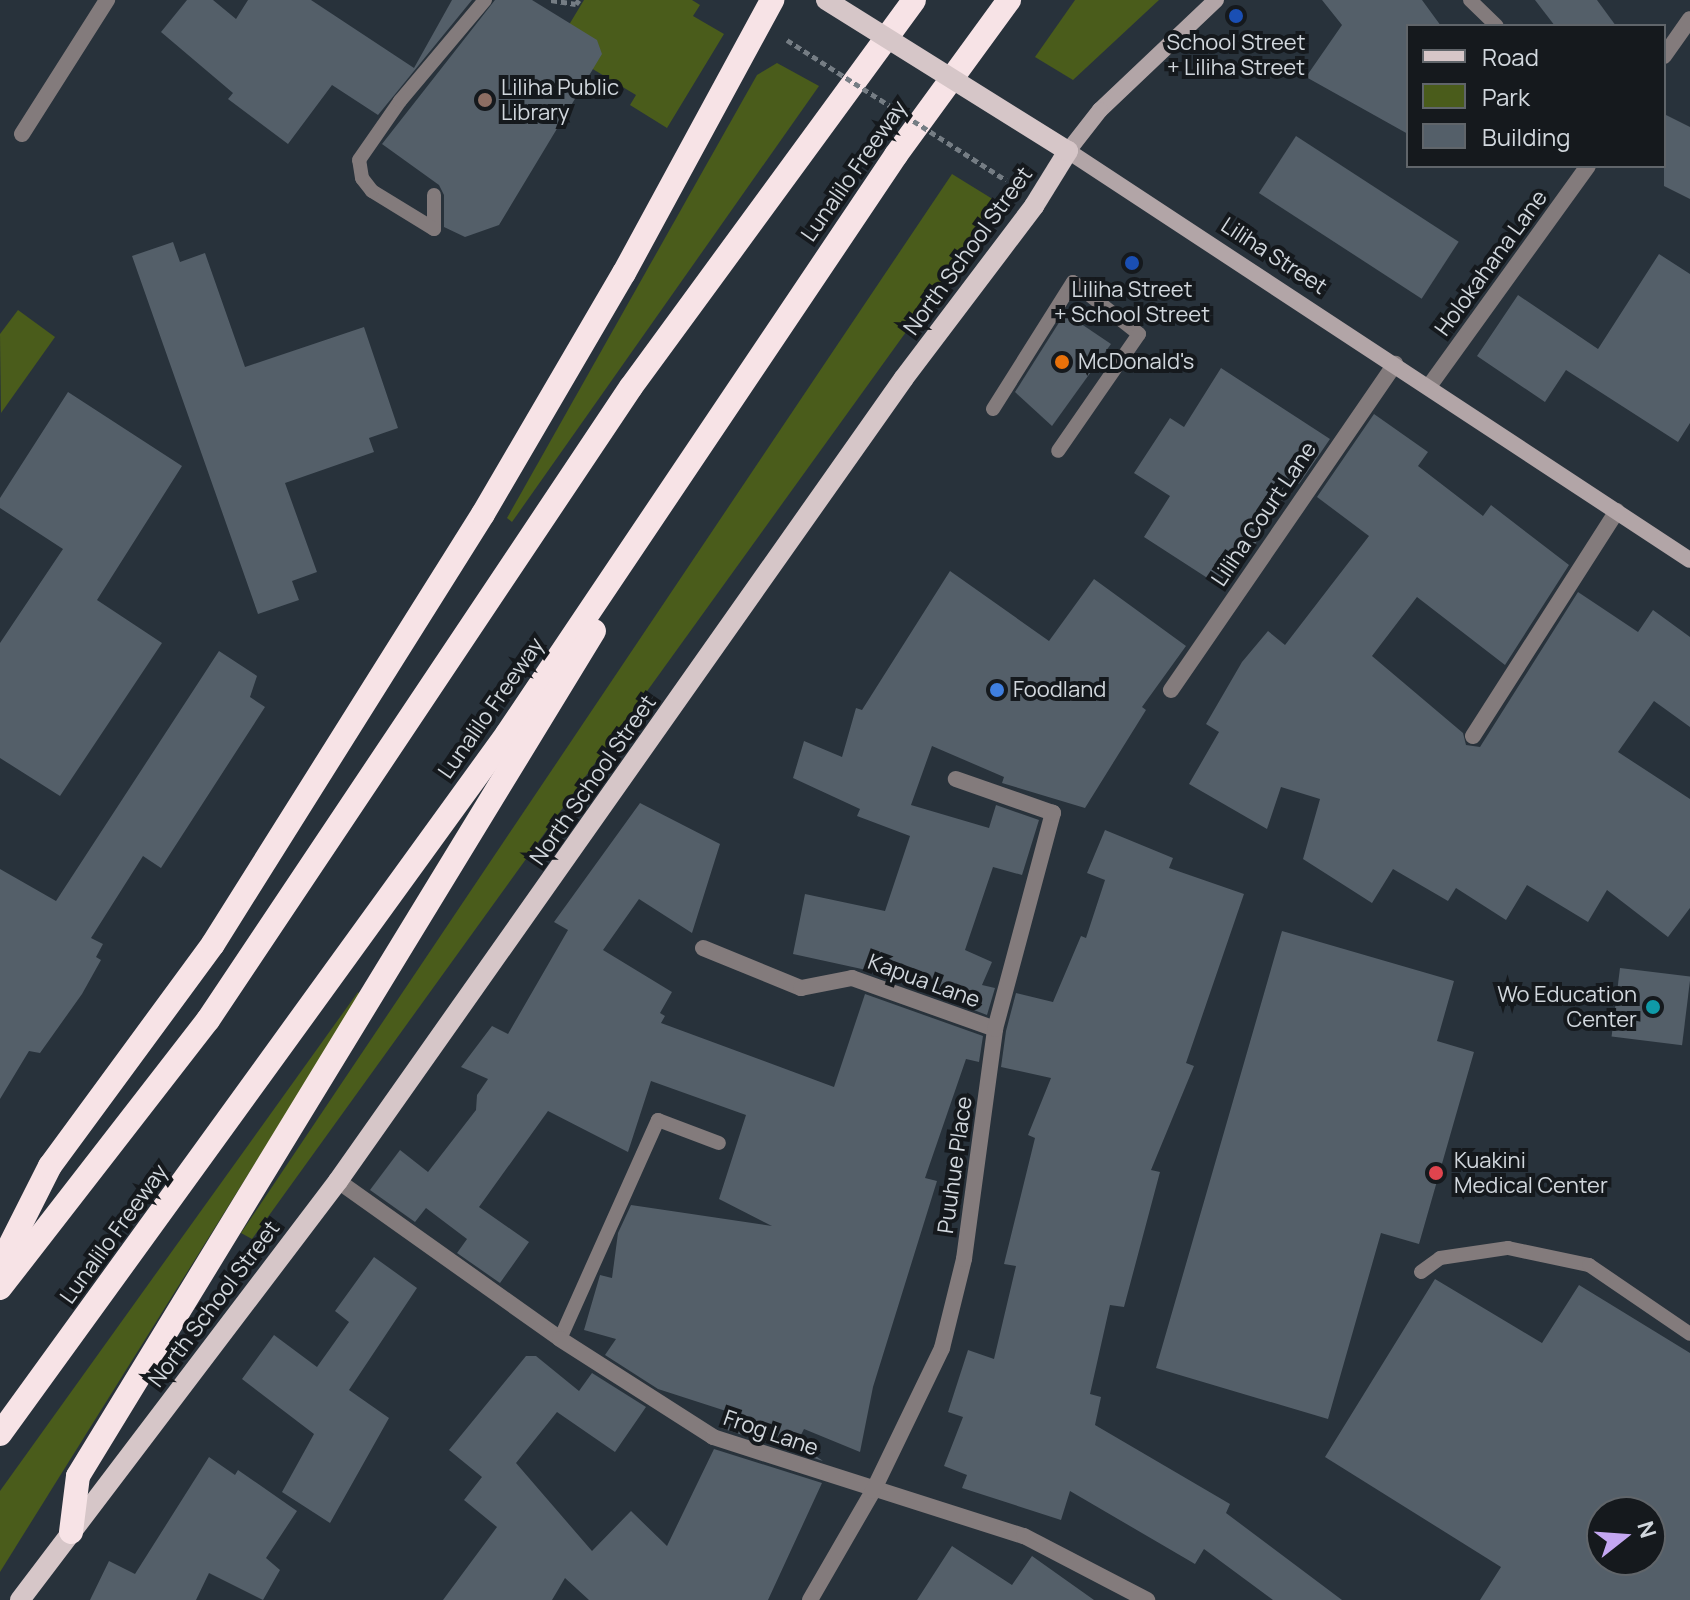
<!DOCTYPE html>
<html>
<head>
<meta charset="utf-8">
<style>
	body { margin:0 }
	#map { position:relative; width:1690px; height:1600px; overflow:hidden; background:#28323b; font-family:Manrope,sans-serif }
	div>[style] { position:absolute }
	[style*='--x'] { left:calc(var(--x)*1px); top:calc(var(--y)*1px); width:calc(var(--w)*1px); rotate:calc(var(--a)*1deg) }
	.green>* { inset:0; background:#4a5c1b }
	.building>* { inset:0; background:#545f69; transform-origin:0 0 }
	.path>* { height:5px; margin-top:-2.5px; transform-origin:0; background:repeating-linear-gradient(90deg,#757d84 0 6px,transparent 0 10px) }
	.lane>* { height:14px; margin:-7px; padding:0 7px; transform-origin:7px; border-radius:7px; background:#837b7c }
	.street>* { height:16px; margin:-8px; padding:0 8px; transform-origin:8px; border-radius:8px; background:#837b7c }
	.secondary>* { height:16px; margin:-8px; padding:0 8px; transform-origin:8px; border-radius:8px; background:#b2a5a7 }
	.primary>* { height:20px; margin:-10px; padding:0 10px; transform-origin:10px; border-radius:10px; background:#d6c6c8 }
	.highway>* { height:24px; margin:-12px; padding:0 12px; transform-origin:12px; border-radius:12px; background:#f7e3e6 }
	.path-bridge>* { height:5px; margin-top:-2.5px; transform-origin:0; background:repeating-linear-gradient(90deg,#757d84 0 6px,transparent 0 10px) }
	.primary-bridge>* { height:20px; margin:-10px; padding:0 10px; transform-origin:10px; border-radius:10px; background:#d6c6c8 }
	.dots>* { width:22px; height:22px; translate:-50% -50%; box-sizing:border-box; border:4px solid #15191d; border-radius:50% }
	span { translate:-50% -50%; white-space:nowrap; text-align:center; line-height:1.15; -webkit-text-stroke:8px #15191d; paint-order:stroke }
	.poi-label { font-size:22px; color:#d1d7dd }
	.left { translate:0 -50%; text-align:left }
	.right { translate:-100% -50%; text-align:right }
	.street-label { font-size:22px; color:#d1d7dd }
	.legend { position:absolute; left:1406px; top:24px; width:260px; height:144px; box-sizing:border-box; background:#15191d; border:2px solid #60656a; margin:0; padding:10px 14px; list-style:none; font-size:24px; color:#d1d7dd }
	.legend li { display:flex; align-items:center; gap:16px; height:40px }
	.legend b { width:40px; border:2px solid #60656a }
	.north { position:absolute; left:1586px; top:1496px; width:80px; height:80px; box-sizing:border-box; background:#15191d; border:2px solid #60656a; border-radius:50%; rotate:73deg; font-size:22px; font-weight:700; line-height:32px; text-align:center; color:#d1d7dd }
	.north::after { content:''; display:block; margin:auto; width:28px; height:36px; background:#c4a7f1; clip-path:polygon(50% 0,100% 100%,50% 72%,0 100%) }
</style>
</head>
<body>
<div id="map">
	<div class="green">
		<div style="clip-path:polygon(584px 0,692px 0,700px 5px,693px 16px,724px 34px,667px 128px,630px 105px,636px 95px,571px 56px,561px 38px)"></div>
		<div style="clip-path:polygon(1075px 0,1159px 0,1073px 80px,1035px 57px)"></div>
		<div style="clip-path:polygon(777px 63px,819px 86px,512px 522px,507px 518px,757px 75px)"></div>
		<div style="clip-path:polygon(952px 174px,999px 203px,252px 1239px,241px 1233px)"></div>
		<div style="clip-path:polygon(18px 310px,55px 337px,1px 413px,0 334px)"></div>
		<div style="clip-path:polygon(358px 992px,360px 995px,0 1572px,0 1491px)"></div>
	</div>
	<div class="building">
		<div style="clip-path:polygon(187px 0,213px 0,236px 19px,248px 0,311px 0,414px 68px,452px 0,472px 0,378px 115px,332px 85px,288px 144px,228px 99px,233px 93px,161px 32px)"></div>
		<div style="clip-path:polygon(495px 0,532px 0,597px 40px,602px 54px,499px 225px,465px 237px,444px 227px,444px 195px,439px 185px,382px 144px)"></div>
		<div style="clip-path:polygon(1322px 0,1422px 0,1441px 26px,1408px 26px,1408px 134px,1306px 77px,1342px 25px)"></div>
		<div style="clip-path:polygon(1535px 0,1597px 0,1616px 26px,1555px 26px)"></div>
		<div style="clip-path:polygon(1664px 114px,1690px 127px,1690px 199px,1664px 186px)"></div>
		<div style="left:1296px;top:136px;width:194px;height:68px;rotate:33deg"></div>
		<div style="clip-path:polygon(173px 242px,180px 262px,205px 253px,245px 367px,364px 327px,398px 428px,369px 438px,374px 452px,285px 483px,317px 572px,292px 581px,299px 600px,258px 614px,132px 256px)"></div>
		<div style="clip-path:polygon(1659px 254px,1690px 274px,1690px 423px,1678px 442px,1566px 370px,1545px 402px,1477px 356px,1518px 295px,1598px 349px)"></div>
		<div style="clip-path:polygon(1065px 313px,1111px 344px,1052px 426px,1015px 392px)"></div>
		<div style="clip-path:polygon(1221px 368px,1330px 439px,1299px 484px,1294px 483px,1226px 590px,1144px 537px,1170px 496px,1134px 473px,1170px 418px,1184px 427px)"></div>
		<div style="clip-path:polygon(68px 392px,182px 466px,97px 600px,162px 643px,60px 796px,0 758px,0 643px,63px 549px,0 508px,0 498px)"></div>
		<div style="clip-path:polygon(1374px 414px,1428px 452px,1418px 466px,1483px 516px,1491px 505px,1569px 565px,1505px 665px,1417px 597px,1372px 656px,1463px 733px,1466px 745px,1480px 747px,1578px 592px,1638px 632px,1653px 610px,1690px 637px,1690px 727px,1654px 701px,1618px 752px,1690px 799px,1690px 908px,1668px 937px,1607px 890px,1588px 922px,1527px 885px,1506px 920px,1456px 888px,1448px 901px,1393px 869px,1372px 903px,1303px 859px,1320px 799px,1281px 787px,1267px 829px,1189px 784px,1219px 732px,1206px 724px,1242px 662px,1268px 631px,1285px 645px,1369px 536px,1317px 497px)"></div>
		<div style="clip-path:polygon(950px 571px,1049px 641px,1094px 579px,1186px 646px,1142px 707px,1146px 710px,1085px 808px,1002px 783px,1004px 777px,932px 746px,911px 805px,989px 828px,996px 805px,1039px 820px,1022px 875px,993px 867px,965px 950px,992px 962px,982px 985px,995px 988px,987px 1015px,871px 971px,793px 954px,805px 894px,885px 911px,910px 836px,857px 816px,860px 809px,793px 778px,804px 741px,842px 757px,856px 708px,862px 710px)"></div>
		<div style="clip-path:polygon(219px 651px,257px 676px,250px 697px,265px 707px,161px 868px,143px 856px,91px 938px,103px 944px,96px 957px,101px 960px,82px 994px,40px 1053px,29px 1051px,0 1099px,0 869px,56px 901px)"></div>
		<div style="clip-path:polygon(640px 803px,720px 844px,692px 933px,639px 899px,603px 950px,672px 992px,660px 1013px,665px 1016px,661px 1023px,834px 1087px,865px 994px,983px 1036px,979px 1062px,966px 1059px,925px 1178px,937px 1181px,873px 1387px,860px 1452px,804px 1429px,797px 1443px,823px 1461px,721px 1428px,726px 1411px,658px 1389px,605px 1355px,616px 1339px,584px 1330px,600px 1275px,612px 1278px,618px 1233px,631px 1205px,772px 1226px,719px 1199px,746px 1115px,651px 1081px,628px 1152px,548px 1111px,479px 1207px,529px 1242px,500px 1283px,457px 1253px,467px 1239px,426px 1208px,415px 1222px,370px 1190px,400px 1150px,428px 1172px,476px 1110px,477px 1095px,488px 1079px,461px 1067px,492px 1026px,508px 1034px,568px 930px,554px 922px)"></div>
		<div style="clip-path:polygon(1105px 830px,1173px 858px,1169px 868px,1244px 894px,1186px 1063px,1194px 1066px,1151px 1170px,1160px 1172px,1124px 1307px,1110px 1305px,1090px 1394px,1101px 1397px,1095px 1425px,1230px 1504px,1226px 1513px,1342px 1600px,1273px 1600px,1204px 1549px,1195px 1564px,1070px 1491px,1061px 1520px,962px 1488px,967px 1475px,944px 1466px,963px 1417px,948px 1412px,968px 1350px,994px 1359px,1016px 1266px,1004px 1264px,1035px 1138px,1028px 1135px,1051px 1078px,1001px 1067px,1006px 1031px,1016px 993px,1053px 1002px,1081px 936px,1086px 938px,1105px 880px,1087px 873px)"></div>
		<div style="clip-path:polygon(1282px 931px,1454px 981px,1437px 1041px,1474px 1052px,1419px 1244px,1381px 1233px,1328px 1419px,1156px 1368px)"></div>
		<div style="left:1620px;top:968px;width:71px;height:69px;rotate:7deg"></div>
		<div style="clip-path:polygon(374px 1257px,417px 1288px,349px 1390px,389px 1418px,330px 1523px,282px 1492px,314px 1434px,242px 1379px,274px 1335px,317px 1367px,349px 1322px,335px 1311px)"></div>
		<div style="clip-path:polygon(evenodd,1435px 1279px,1542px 1343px,1579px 1285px,1690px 1353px,1690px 1600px,1480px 1600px,1501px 1567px,1325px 1457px,1435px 1279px,1602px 1512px,1650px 1512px,1650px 1560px,1602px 1560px,1602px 1512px)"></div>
		<div style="clip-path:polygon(526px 1356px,536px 1356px,579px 1391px,592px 1373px,646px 1407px,615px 1452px,557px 1412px,516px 1463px,592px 1551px,631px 1511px,667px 1546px,714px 1449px,822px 1483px,768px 1600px,589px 1600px,565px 1578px,552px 1600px,443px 1600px,497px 1527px,464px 1500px,482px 1477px,449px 1450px)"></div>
		<div style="clip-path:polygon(209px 1457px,235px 1475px,238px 1470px,297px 1511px,266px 1558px,280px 1570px,263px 1600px,209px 1573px,196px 1600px,90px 1600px,109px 1561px,135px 1574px)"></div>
		<div style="clip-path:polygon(952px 1546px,1012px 1585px,1032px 1556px,1094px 1600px,917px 1600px)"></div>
	</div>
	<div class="path">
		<div style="--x:551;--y:0;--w:25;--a:9"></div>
		<div style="--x:576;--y:4;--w:5;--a:-53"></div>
	</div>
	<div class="lane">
		<div style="--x:1470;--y:0;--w:37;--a:44"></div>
		<div style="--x:434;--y:195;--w:34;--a:90"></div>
		<div style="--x:434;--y:229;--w:73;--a:-148.5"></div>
		<div style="--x:372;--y:191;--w:16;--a:-128"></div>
		<div style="--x:362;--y:178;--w:18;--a:-99"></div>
		<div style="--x:359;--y:160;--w:72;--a:-55.2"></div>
		<div style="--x:400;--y:101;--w:132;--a:-49.9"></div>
		<div style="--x:993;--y:409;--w:150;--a:-57.8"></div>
		<div style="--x:1073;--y:282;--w:84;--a:38.2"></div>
		<div style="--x:1139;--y:334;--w:142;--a:124.7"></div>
		<div style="--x:1421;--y:1272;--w:24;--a:-36"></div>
		<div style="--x:1440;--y:1258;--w:69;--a:-8.4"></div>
		<div style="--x:1508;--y:1248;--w:83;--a:11.9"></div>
		<div style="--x:1589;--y:1265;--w:122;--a:34.3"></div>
		<div style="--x:560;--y:1339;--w:240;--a:-65.9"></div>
		<div style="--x:658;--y:1120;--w:65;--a:20.7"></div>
	</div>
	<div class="street">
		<div style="--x:1664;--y:56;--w:45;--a:-54.9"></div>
		<div style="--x:22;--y:134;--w:159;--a:-57.6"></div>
		<div style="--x:1430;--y:385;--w:270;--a:-54.2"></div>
		<div style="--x:1171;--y:690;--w:396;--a:-55.5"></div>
		<div style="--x:1473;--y:736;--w:267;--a:-57.4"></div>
		<div style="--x:703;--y:948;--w:106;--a:22.2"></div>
		<div style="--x:801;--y:988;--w:52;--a:-11.1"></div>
		<div style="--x:852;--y:978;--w:152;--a:19.6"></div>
		<div style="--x:338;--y:1181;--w:272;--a:35.4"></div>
		<div style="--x:560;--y:1339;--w:182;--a:32.6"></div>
		<div style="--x:713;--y:1437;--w:326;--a:17.7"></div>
		<div style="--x:1024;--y:1536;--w:139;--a:27.5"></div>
		<div style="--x:810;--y:1600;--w:126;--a:-60"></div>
		<div style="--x:873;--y:1491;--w:159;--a:-64.2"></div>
		<div style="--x:942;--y:1348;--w:92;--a:-76.1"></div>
		<div style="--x:964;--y:1259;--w:232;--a:-82.3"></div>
		<div style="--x:995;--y:1029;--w:224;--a:-75"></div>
		<div style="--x:1053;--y:813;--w:103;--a:-160.7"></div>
	</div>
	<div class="secondary">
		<div style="--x:1216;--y:0;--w:160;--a:136.5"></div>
		<div style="--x:1100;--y:110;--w:52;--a:128"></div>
		<div style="--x:1068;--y:151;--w:744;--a:33.33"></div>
	</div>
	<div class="primary">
		<div style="--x:20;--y:1600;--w:526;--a:-52.8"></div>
		<div style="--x:338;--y:1181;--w:982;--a:-54.82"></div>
		<div style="--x:904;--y:378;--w:216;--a:-52.9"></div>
		<div style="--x:1034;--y:206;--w:65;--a:-58.3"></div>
	</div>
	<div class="highway">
		<div style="--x:0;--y:1265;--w:111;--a:-63.2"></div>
		<div style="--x:50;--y:1166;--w:275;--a:-53.7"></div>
		<div style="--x:213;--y:944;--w:508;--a:-57.88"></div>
		<div style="--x:483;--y:514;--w:279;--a:-59.7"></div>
		<div style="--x:624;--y:273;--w:311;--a:-61.5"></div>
		<div style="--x:0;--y:1288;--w:339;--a:-52.2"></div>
		<div style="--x:208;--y:1020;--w:761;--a:-56.25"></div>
		<div style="--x:631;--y:387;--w:479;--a:-53.8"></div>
		<div style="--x:0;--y:1434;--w:864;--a:-54.08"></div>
		<div style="--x:507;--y:734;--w:698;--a:-56.1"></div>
		<div style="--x:896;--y:155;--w:192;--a:-53.9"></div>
		<div style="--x:71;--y:1532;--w:56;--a:-82.9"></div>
		<div style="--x:78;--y:1476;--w:990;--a:-58.59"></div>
	</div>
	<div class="path-bridge">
		<div style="--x:787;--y:40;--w:260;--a:32.6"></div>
	</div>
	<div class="primary-bridge">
		<div style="--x:826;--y:0;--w:285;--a:32"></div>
	</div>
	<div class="dots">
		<div style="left:1236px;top:16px;background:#1a4fb4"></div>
		<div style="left:485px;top:100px;background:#8d6e63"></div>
		<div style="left:1132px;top:263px;background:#1a4fb4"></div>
		<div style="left:1062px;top:362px;background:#e8710a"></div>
		<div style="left:997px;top:690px;background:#3f7fe0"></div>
		<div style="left:1653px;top:1007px;background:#0f9aa8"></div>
		<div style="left:1436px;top:1173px;background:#e0444e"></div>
	</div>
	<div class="poi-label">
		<span style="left:1236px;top:55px">School Street<br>+ Liliha Street</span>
		<span class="left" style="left:501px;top:100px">Liliha Public<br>Library</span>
		<span style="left:1132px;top:302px">Liliha Street<br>+ School Street</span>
		<span class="left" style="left:1078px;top:362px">McDonald's</span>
		<span class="left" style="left:1013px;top:690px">Foodland</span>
		<span class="right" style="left:1637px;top:1007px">Wo Education<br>Center</span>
		<span class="left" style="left:1454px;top:1173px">Kuakini<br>Medical Center</span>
	</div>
	<div class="street-label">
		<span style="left:854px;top:171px;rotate:-55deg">Lunalilo Freeway</span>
		<span style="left:968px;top:251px;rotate:-54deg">North School Street</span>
		<span style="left:1274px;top:256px;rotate:33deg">Liliha Street</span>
		<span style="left:1491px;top:263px;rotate:-54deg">Holokahana Lane</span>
		<span style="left:1264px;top:514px;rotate:-56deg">Liliha Court Lane</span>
		<span style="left:491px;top:708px;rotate:-55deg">Lunalilo Freeway</span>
		<span style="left:593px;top:780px;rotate:-55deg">North School Street</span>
		<span style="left:924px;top:981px;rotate:20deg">Kapua Lane</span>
		<span style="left:955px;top:1165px;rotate:-82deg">Puuhue Place</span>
		<span style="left:114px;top:1234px;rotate:-54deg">Lunalilo Freeway</span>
		<span style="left:214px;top:1304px;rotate:-53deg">North School Street</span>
		<span style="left:771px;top:1433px;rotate:19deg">Frog Lane</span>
	</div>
	<ul class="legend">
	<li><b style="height:10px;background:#d6c6c8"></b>Road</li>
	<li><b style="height:22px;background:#4a5c1b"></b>Park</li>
	<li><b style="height:22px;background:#545f69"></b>Building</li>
	</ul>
	<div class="north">N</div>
</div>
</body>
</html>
